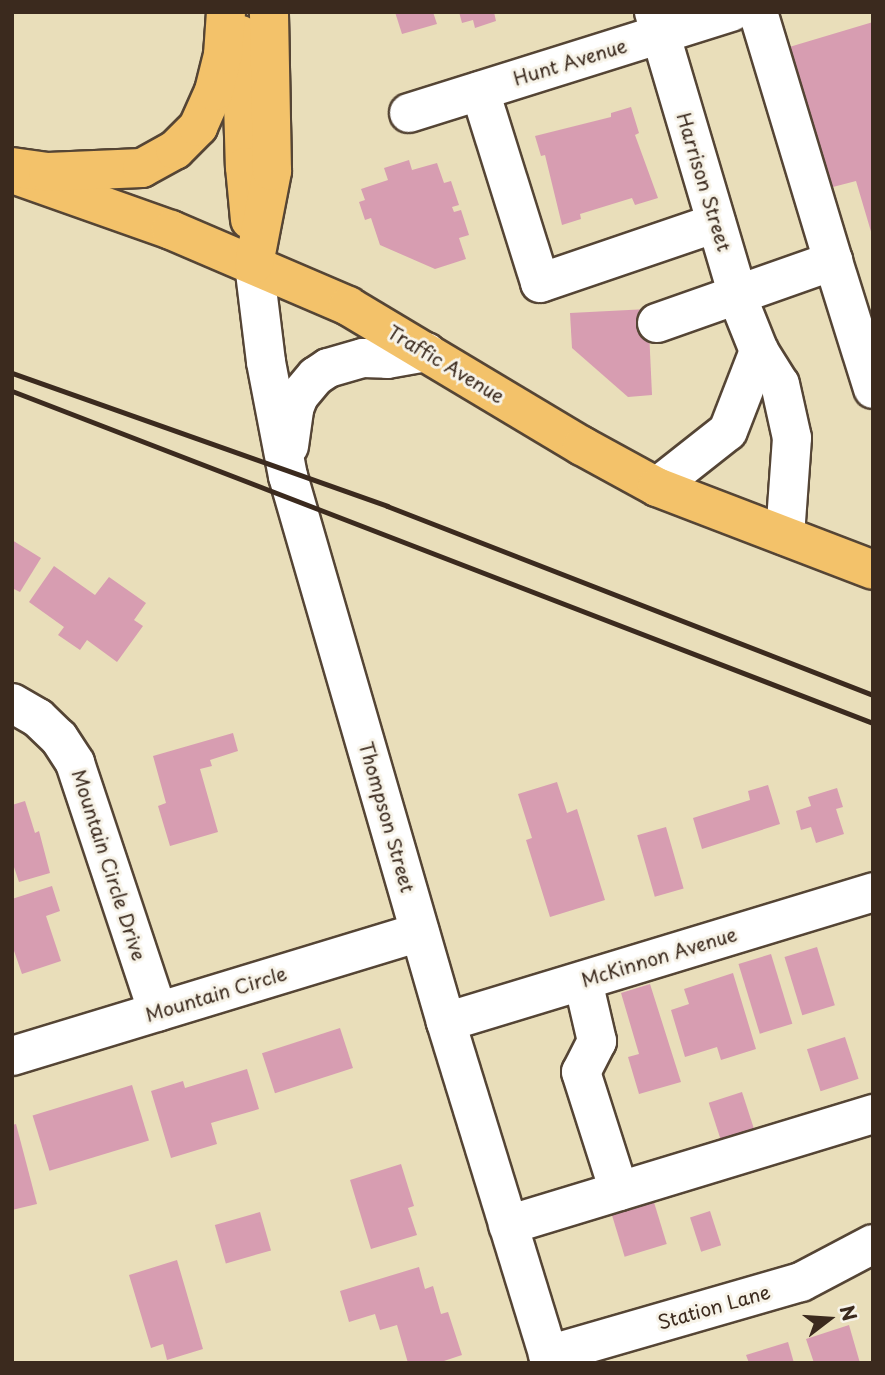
<!DOCTYPE html>
<html>
<head>
<meta charset="utf-8">
<style>
	body { margin:0 }
	#map { position:relative; width:885px; height:1375px; overflow:hidden; background:#e9deba; font-family:"Playpen Sans",sans-serif }
	div>[style] { position:absolute }
	[style*='--x'] { left:calc(var(--x)*1px); top:calc(var(--y)*1px); width:calc(var(--w)*1px); rotate:calc(var(--a)*1deg) }
	.building>* { inset:0; background:#d79db1; transform-origin:0 0 }
	.roads { filter:drop-shadow(2px 0 #554535) drop-shadow(-2px 0 #554535) drop-shadow(0 2px #554535) drop-shadow(0 -2px #554535) }
	.minor>* { height:38px; margin:-19px; padding:0 19px; transform-origin:19px; border-radius:19px; background:#fff }
	.major>* { height:38px; margin:-19px; padding:0 19px; transform-origin:19px; border-radius:19px; background:#f3c26a }
	.highway>* { height:38px; margin:-19px; padding:0 19px; transform-origin:19px; border-radius:19px; background:#f3c26a }
	.rail>* { height:5px; margin:-2.5px; padding:0 2.5px; transform-origin:2.5px; border-radius:2.5px; background:#3b2a1e }
	span { translate:-50% -50%; white-space:nowrap; text-align:center; line-height:1.15; -webkit-text-stroke:6px #f7f3e8; paint-order:stroke }
	.street-label { font-size:19px; color:#3b2a1e }
	.frame { position:absolute; inset:0; border:14px solid #3b2a1e; pointer-events:none }
	.north { position:absolute; left:794px; top:1284px; width:70px; height:70px; -webkit-text-stroke:5px #f7f3e8; paint-order:stroke; rotate:73deg; font-size:19px; font-weight:700; line-height:28px; text-align:center; color:#3b2a1e }
	.north::after { content:''; display:block; margin:auto; width:24px; height:32px; background:#3b2a1e; clip-path:polygon(50% 0,100% 100%,50% 72%,0 100%) }
</style>
</head>
<body>
<div id="map">
	<div class="building">
		<div style="clip-path:polygon(395px 12px,433px 12px,437px 24px,402px 34px)"></div>
		<div style="clip-path:polygon(459px 12px,494px 12px,496px 21px,475px 28px,473px 20px,462px 23px)"></div>
		<div style="clip-path:polygon(873px 22px,873px 235px,872px 235px,856px 181px,829px 188px,786px 48px)"></div>
		<div style="clip-path:polygon(631px 107px,639px 133px,635px 135px,658px 198px,635px 205px,632px 198px,580px 214px,581px 219px,562px 225px,545px 155px,541px 156px,535px 136px,611px 117px,611px 113px)"></div>
		<div style="clip-path:polygon(409px 160px,412px 170px,437px 163px,444px 183px,451px 181px,459px 205px,452px 207px,454px 212px,461px 210px,469px 235px,459px 238px,466px 259px,435px 269px,380px 245px,371px 218px,365px 220px,359px 202px,365px 200px,361px 189px,388px 180px,384px 168px)"></div>
		<div style="clip-path:polygon(648px 309px,652px 395px,628px 397px,572px 348px,570px 313px)"></div>
		<div style="clip-path:polygon(12px 540px,41px 558px,20px 592px,12px 588px)"></div>
		<div style="clip-path:polygon(54px 566px,95px 595px,109px 577px,146px 603px,134px 620px,143px 626px,117px 662px,87px 640px,80px 650px,58px 635px,64px 627px,29px 602px)"></div>
		<div style="clip-path:polygon(233px 733px,238px 751px,210px 760px,212px 766px,200px 769px,218px 832px,170px 846px,158px 806px,166px 803px,153px 756px)"></div>
		<div style="clip-path:polygon(557px 782px,567px 813px,577px 809px,605px 900px,550px 917px,526px 840px,532px 838px,518px 794px)"></div>
		<div style="clip-path:polygon(768px 785px,780px 824px,702px 849px,693px 818px,750px 800px,748px 791px)"></div>
		<div style="clip-path:polygon(837px 788px,843px 807px,836px 809px,844px 834px,816px 843px,811px 827px,801px 830px,796px 811px,811px 806px,808px 797px)"></div>
		<div style="clip-path:polygon(25px 801px,35px 833px,39px 831px,50px 873px,19px 882px,12px 861px,12px 805px)"></div>
		<div style="left:666px;top:827px;width:64px;height:30px;rotate:74deg"></div>
		<div style="clip-path:polygon(52px 886px,60px 911px,46px 916px,61px 961px,22px 974px,12px 945px,12px 899px)"></div>
		<div style="left:817px;top:947px;width:61px;height:34px;rotate:73deg"></div>
		<div style="left:771px;top:954px;width:73px;height:34px;rotate:73deg"></div>
		<div style="clip-path:polygon(733px 973px,756px 1049px,721px 1060px,717px 1047px,685px 1057px,671px 1010px,689px 1004px,684px 989px)"></div>
		<div style="clip-path:polygon(650px 984px,681px 1082px,639px 1094px,628px 1057px,639px 1054px,621px 993px)"></div>
		<div style="left:340px;top:1028px;width:42px;height:82px;rotate:72deg"></div>
		<div style="left:845px;top:1037px;width:44px;height:40px;rotate:72deg"></div>
		<div style="clip-path:polygon(247px 1069px,259px 1109px,211px 1123px,217px 1144px,171px 1158px,151px 1091px,183px 1081px,185px 1088px)"></div>
		<div style="left:132px;top:1085px;width:58px;height:104px;rotate:73deg"></div>
		<div style="left:742px;top:1092px;width:40px;height:35px;rotate:72deg"></div>
		<div style="clip-path:polygon(16px 1124px,37px 1204px,12px 1210px,12px 1125px)"></div>
		<div style="clip-path:polygon(401px 1164px,414px 1206px,408px 1208px,417px 1235px,371px 1249px,350px 1180px)"></div>
		<div style="left:653px;top:1199px;width:47px;height:44px;rotate:73deg"></div>
		<div style="left:710px;top:1211px;width:36px;height:21px;rotate:72deg"></div>
		<div style="left:260px;top:1212px;width:40px;height:47px;rotate:74deg"></div>
		<div style="clip-path:polygon(177px 1260px,203px 1349px,167px 1360px,163px 1344px,151px 1348px,129px 1275px)"></div>
		<div style="clip-path:polygon(419px 1267px,425px 1289px,433px 1286px,441px 1314px,448px 1312px,462px 1355px,438px 1363px,408px 1363px,397px 1325px,380px 1330px,375px 1314px,349px 1322px,340px 1291px)"></div>
		<div style="clip-path:polygon(849px 1325px,860px 1363px,814px 1363px,806px 1339px)"></div>
		<div style="clip-path:polygon(788px 1342px,794px 1363px,749px 1363px,746px 1355px)"></div>
	</div>
	<div class="roads">
		<div class="minor">
			<div style="--x:654;--y:12;--w:307;--a:73.5"></div>
			<div style="--x:741;--y:306;--w:48;--a:68.2"></div>
			<div style="--x:759;--y:351;--w:39;--a:58"></div>
			<div style="--x:780;--y:384;--w:55;--a:77.5"></div>
			<div style="--x:792;--y:438;--w:98;--a:94.1"></div>
			<div style="--x:758;--y:12;--w:260;--a:73.2"></div>
			<div style="--x:480;--y:91;--w:201;--a:72.6"></div>
			<div style="--x:540;--y:283;--w:186;--a:-18.8"></div>
			<div style="--x:409;--y:113;--w:338;--a:-17.4"></div>
			<div style="--x:254;--y:264;--w:99;--a:83"></div>
			<div style="--x:266;--y:362;--w:116;--a:79.1"></div>
			<div style="--x:288;--y:476;--w:568;--a:73.86"></div>
			<div style="--x:446;--y:1022;--w:357;--a:72.9"></div>
			<div style="--x:657;--y:323;--w:187;--a:-19.4"></div>
			<div style="--x:833;--y:261;--w:134;--a:72.6"></div>
			<div style="--x:289;--y:446;--w:37;--a:-82"></div>
			<div style="--x:294;--y:409;--w:14;--a:-69"></div>
			<div style="--x:299;--y:396;--w:26;--a:-50"></div>
			<div style="--x:316;--y:376;--w:14;--a:-34"></div>
			<div style="--x:328;--y:368;--w:36;--a:-16"></div>
			<div style="--x:363;--y:358;--w:24;--a:2"></div>
			<div style="--x:387;--y:359;--w:40;--a:-10"></div>
			<div style="--x:657;--y:487;--w:90;--a:-38.3"></div>
			<div style="--x:728;--y:431;--w:86;--a:-68.8"></div>
			<div style="--x:12;--y:703;--w:30;--a:30"></div>
			<div style="--x:38;--y:718;--w:29;--a:44"></div>
			<div style="--x:59;--y:738;--w:30;--a:57"></div>
			<div style="--x:75;--y:763;--w:262;--a:71.6"></div>
			<div style="--x:583;--y:981;--w:62;--a:76.9"></div>
			<div style="--x:597;--y:1041;--w:35;--a:117"></div>
			<div style="--x:581;--y:1072;--w:125;--a:72.3"></div>
			<div style="--x:446;--y:1022;--w:446;--a:-16.9"></div>
			<div style="--x:12;--y:1056;--w:426;--a:-16.9"></div>
			<div style="--x:508;--y:1225;--w:382;--a:-16.9"></div>
			<div style="--x:548;--y:1355;--w:263;--a:-16.1"></div>
			<div style="--x:801;--y:1282;--w:81;--a:-27.8"></div>
		</div>
		<div class="major">
			<div style="--x:13;--y:174;--w:168;--a:19.5"></div>
			<div style="--x:171;--y:230;--w:193;--a:23.2"></div>
			<div style="--x:348;--y:306;--w:273;--a:30.9"></div>
			<div style="--x:582;--y:446;--w:85;--a:28.7"></div>
			<div style="--x:657;--y:487;--w:231;--a:21"></div>
		</div>
		<div class="highway">
			<div style="--x:241;--y:35;--w:132;--a:88.3"></div>
			<div style="--x:245;--y:167;--w:53;--a:84.6"></div>
			<div style="--x:12;--y:167;--w:36;--a:8"></div>
			<div style="--x:48;--y:172;--w:94;--a:-2.4"></div>
			<div style="--x:142;--y:168;--w:38;--a:-29"></div>
			<div style="--x:175;--y:150;--w:33;--a:-45"></div>
			<div style="--x:198;--y:127;--w:39;--a:-66"></div>
			<div style="--x:214;--y:91;--w:37;--a:-76"></div>
			<div style="--x:223;--y:55;--w:43;--a:-86"></div>
			<div style="--x:254;--y:264;--w:95;--a:-79"></div>
			<div style="--x:272;--y:171;--w:159;--a:-91.1"></div>
		</div>
	</div>
	<div class="rail">
		<div style="--x:12;--y:373;--w:398;--a:19.5"></div>
		<div style="--x:387;--y:506;--w:521;--a:21.25"></div>
		<div style="--x:12;--y:391;--w:923;--a:21.09"></div>
	</div>
	<div class="street-label">
		<span style="left:570px;top:62px;rotate:-17deg">Hunt Avenue</span>
		<span style="left:704px;top:182px;rotate:73deg">Harrison Street</span>
		<span style="left:446px;top:364px;rotate:31deg">Traffic Avenue</span>
		<span style="left:387px;top:817px;rotate:74deg">Thompson Street</span>
		<span style="left:109px;top:865px;rotate:72deg">Mountain Circle Drive</span>
		<span style="left:659px;top:957px;rotate:-17deg">McKinnon Avenue</span>
		<span style="left:216px;top:994px;rotate:-17deg">Mountain Circle</span>
		<span style="left:714px;top:1307px;rotate:-16deg">Station Lane</span>
	</div>
	<div class="frame"></div>
	<div class="north">N</div>
</div>
</body>
</html>
